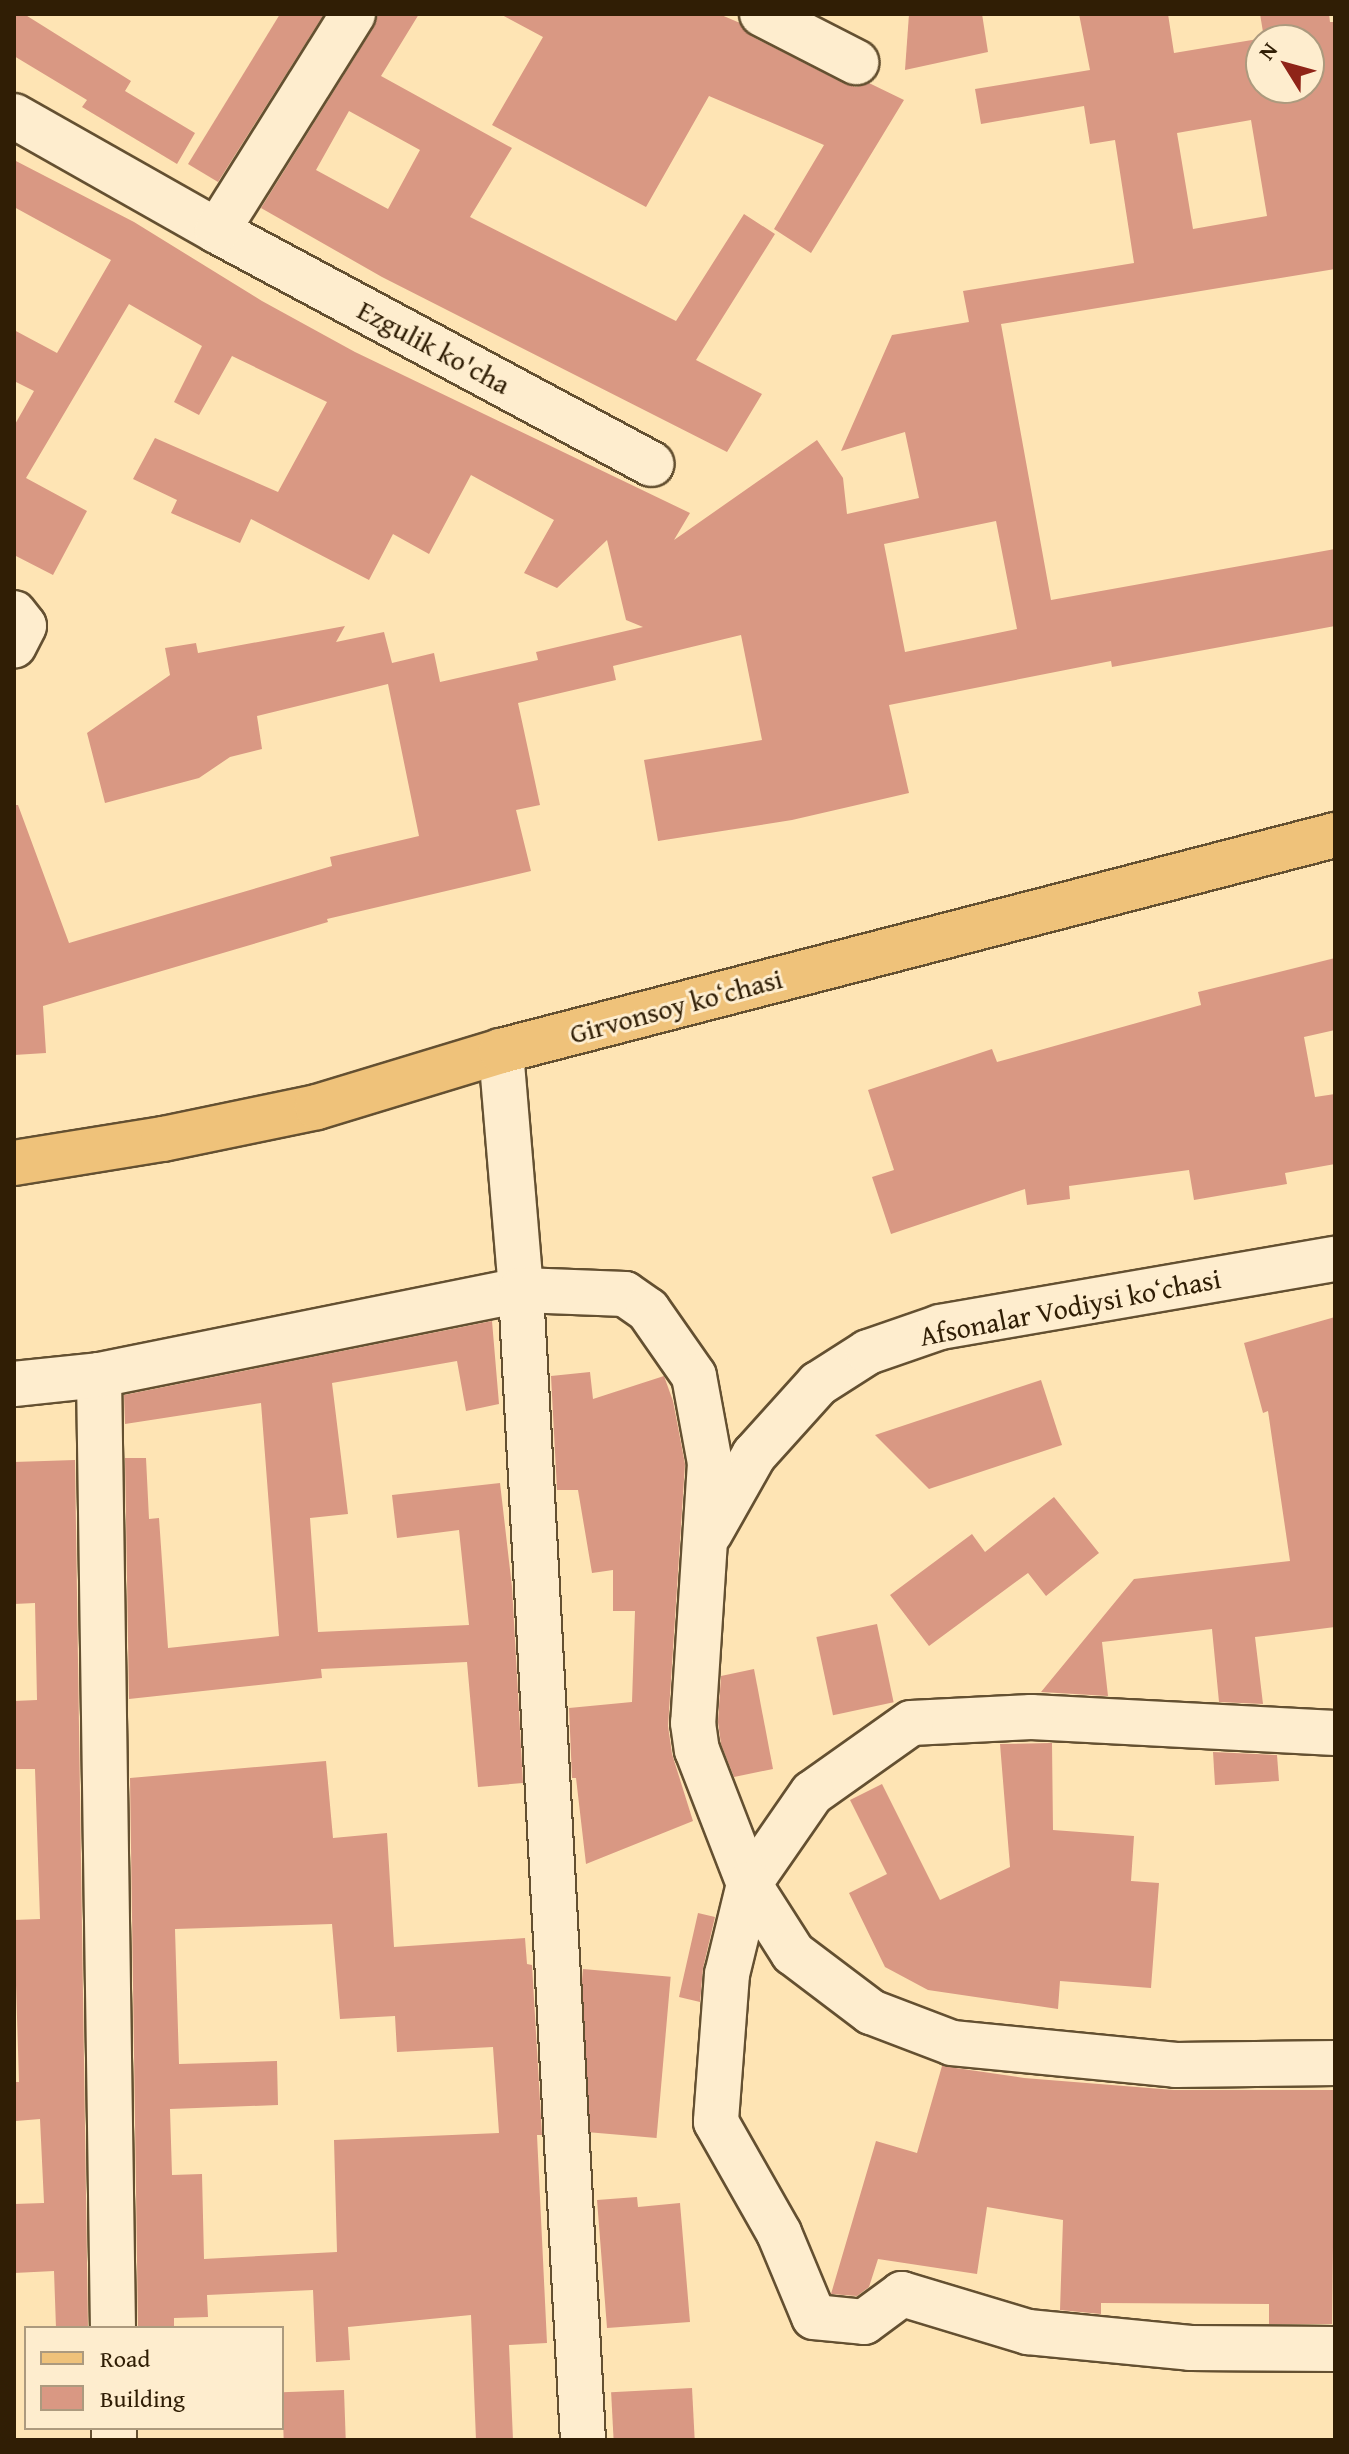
<!DOCTYPE html>
<html>
<head>
<meta charset="utf-8">
<style>
	body { margin:0 }
	#map { position:relative; width:1349px; height:2454px; overflow:hidden; background:#fee4b4; font-family:"Gentium Book Plus",serif }
	div>[style] { position:absolute }
	[style*='--x'] { left:calc(var(--x)*1px); top:calc(var(--y)*1px); width:calc(var(--w)*1px); rotate:calc(var(--a)*1deg) }
	.building>* { inset:0; background:#d99883; transform-origin:0 0 }
	.roads { filter:drop-shadow(2px 0 #645031) drop-shadow(-2px 0 #645031) drop-shadow(0 2px #645031) drop-shadow(0 -2px #645031) }
	.street>* { height:44px; margin:-22px; padding:0 22px; transform-origin:22px; border-radius:22px; background:#feedce }
	.primary>* { height:44px; margin:-22px; padding:0 22px; transform-origin:22px; border-radius:22px; background:#efc27a }
	span { translate:-50% -50%; white-space:nowrap; text-align:center; line-height:1.15; -webkit-text-stroke:6px #feedce; paint-order:stroke }
	.street-label { font-size:28px; color:#301e05 }
	.frame { position:absolute; inset:0; border:16px solid #301e05; pointer-events:none }
	.legend { position:absolute; left:24px; top:2326px; width:260px; height:104px; box-sizing:border-box; background:#feedce; border:2px solid #ac9a7e; margin:0; padding:10px 14px; list-style:none; font-size:24px; color:#301e05 }
	.legend li { display:flex; align-items:center; gap:16px; height:40px }
	.legend b { width:40px; border:2px solid #ac9a7e }
	.north { position:absolute; left:1245px; top:24px; width:80px; height:80px; box-sizing:border-box; background:#feedce; border:2px solid #ac9a7e; border-radius:50%; rotate:307deg; font-size:22px; font-weight:700; line-height:32px; text-align:center; color:#301e05 }
	.north::after { content:''; display:block; margin:auto; width:28px; height:36px; background:#8f2418; clip-path:polygon(50% 0,100% 100%,50% 72%,0 100%) }
</style>
</head>
<body>
<div id="map">
	<div class="building">
		<div style="clip-path:polygon(14px 14px,24px 14px,131px 81px,125px 91px,195px 133px,177px 164px,82px 107px,87px 100px,14px 56px)"></div>
		<div style="clip-path:polygon(280px 14px,324px 14px,218px 182px,188px 164px)"></div>
		<div style="clip-path:polygon(evenodd,378px 14px,419px 14px,381px 76px,512px 148px,470px 217px,676px 321px,744px 214px,775px 234px,696px 360px,762px 394px,727px 452px,382px 277px,261px 208px,374px 27px,378px 14px,349px 111px,420px 150px,388px 209px,316px 170px,349px 111px)"></div>
		<div style="clip-path:polygon(500px 14px,719px 14px,740px 23px,751px 36px,845px 84px,856px 87px,869px 83px,904px 100px,811px 253px,774px 229px,824px 145px,709px 96px,646px 207px,492px 125px,543px 37px)"></div>
		<div style="clip-path:polygon(909px 14px,982px 14px,988px 52px,905px 70px)"></div>
		<div style="clip-path:polygon(evenodd,1079px 14px,1168px 14px,1174px 53px,1264px 38px,1260px 14px,1329px 14px,1330px 22px,1335px 22px,1335px 269px,1001px 324px,1051px 600px,1335px 549px,1335px 626px,1112px 667px,1111px 661px,889px 705px,909px 793px,792px 820px,658px 841px,644px 760px,762px 740px,741px 635px,613px 666px,616px 680px,518px 703px,540px 805px,516px 810px,531px 871px,327px 919px,328px 922px,43px 1006px,46px 1053px,14px 1055px,14px 805px,18px 805px,69px 943px,332px 866px,330px 857px,419px 836px,388px 684px,257px 716px,262px 749px,230px 757px,199px 778px,105px 803px,87px 733px,170px 675px,165px 648px,196px 643px,198px 653px,345px 626px,336px 642px,384px 632px,392px 663px,434px 653px,440px 682px,538px 660px,536px 652px,643px 627px,626px 620px,607px 540px,557px 588px,524px 573px,554px 520px,471px 475px,429px 554px,393px 534px,369px 580px,251px 519px,240px 543px,171px 513px,177px 500px,133px 479px,155px 438px,278px 492px,327px 402px,232px 356px,199px 415px,174px 402px,202px 346px,129px 304px,26px 478px,87px 511px,53px 575px,14px 555px,14px 426px,34px 391px,14px 381px,14px 330px,57px 353px,111px 260px,14px 207px,14px 160px,134px 222px,262px 301px,355px 352px,690px 513px,674px 540px,817px 440px,843px 478px,847px 514px,919px 498px,905px 432px,841px 451px,892px 335px,969px 322px,963px 291px,1134px 263px,1115px 140px,1090px 144px,1084px 106px,981px 124px,975px 89px,1090px 70px,1079px 14px,1261px 40px,1309px 40px,1309px 88px,1261px 88px,1261px 40px,1079px 14px,1251px 120px,1267px 216px,1193px 229px,1177px 133px,1251px 120px,1079px 14px,996px 521px,1017px 629px,905px 652px,884px 544px,996px 521px)"></div>
		<div style="clip-path:polygon(1335px 958px,1335px 1030px,1304px 1037px,1315px 1097px,1335px 1094px,1335px 1164px,1285px 1173px,1287px 1184px,1194px 1200px,1189px 1170px,1069px 1186px,1070px 1199px,1027px 1205px,1025px 1189px,891px 1234px,872px 1177px,894px 1170px,868px 1090px,992px 1049px,997px 1062px,1201px 1005px,1198px 992px)"></div>
		<div style="clip-path:polygon(1335px 1317px,1335px 1627px,1255px 1637px,1263px 1704px,1219px 1702px,1212px 1629px,1102px 1642px,1108px 1696px,1041px 1692px,1134px 1579px,1290px 1561px,1268px 1411px,1263px 1413px,1244px 1343px)"></div>
		<div style="clip-path:polygon(492px 1321px,499px 1404px,466px 1411px,457px 1361px,332px 1383px,348px 1514px,310px 1518px,318px 1632px,469px 1625px,459px 1530px,397px 1538px,392px 1495px,500px 1483px,512px 1587px,523px 1783px,478px 1787px,467px 1662px,321px 1669px,322px 1678px,129px 1699px,125px 1458px,146px 1458px,149px 1519px,159px 1518px,168px 1648px,279px 1636px,261px 1403px,125px 1424px,124px 1395px)"></div>
		<div style="clip-path:polygon(590px 1372px,593px 1399px,664px 1376px,673px 1401px,685px 1464px,668px 1726px,672px 1754px,693px 1821px,586px 1864px,576px 1778px,572px 1778px,569px 1708px,632px 1702px,635px 1611px,613px 1611px,613px 1570px,592px 1573px,578px 1490px,557px 1490px,551px 1376px)"></div>
		<div style="clip-path:polygon(1041px 1380px,1062px 1445px,929px 1489px,875px 1435px)"></div>
		<div style="clip-path:polygon(75px 1460px,88px 2328px,56px 2328px,54px 2271px,14px 2273px,14px 2204px,44px 2203px,40px 2119px,16px 2121px,14px 2082px,19px 2082px,14px 1920px,40px 1919px,35px 1769px,14px 1769px,14px 1701px,37px 1700px,35px 1603px,14px 1604px,14px 1462px)"></div>
		<div style="clip-path:polygon(1054px 1497px,1099px 1553px,1046px 1596px,1028px 1573px,929px 1646px,890px 1595px,972px 1534px,985px 1552px)"></div>
		<div style="left:877px;top:1624px;width:80px;height:62px;rotate:78deg"></div>
		<div style="clip-path:polygon(754px 1669px,773px 1769px,734px 1777px,721px 1744px,718px 1722px,721px 1676px)"></div>
		<div style="clip-path:polygon(1052px 1743px,1053px 1830px,1134px 1836px,1131px 1881px,1159px 1883px,1151px 1988px,1060px 1981px,1058px 2009px,928px 1990px,885px 1967px,849px 1893px,887px 1874px,850px 1800px,882px 1784px,940px 1900px,1010px 1867px,1000px 1744px)"></div>
		<div style="clip-path:polygon(1213px 1752px,1277px 1755px,1279px 1781px,1215px 1785px)"></div>
		<div style="clip-path:polygon(evenodd,326px 1761px,333px 1838px,387px 1833px,394px 1947px,525px 1938px,527px 1964px,532px 1965px,542px 2135px,537px 2135px,547px 2343px,509px 2345px,513px 2440px,476px 2440px,471px 2315px,348px 2327px,350px 2360px,316px 2362px,313px 2290px,207px 2295px,208px 2317px,174px 2318px,174px 2328px,138px 2328px,130px 1778px,326px 1761px,332px 1924px,340px 2019px,395px 2016px,397px 2052px,493px 2047px,499px 2133px,334px 2140px,337px 2252px,204px 2259px,202px 2174px,172px 2175px,170px 2109px,278px 2105px,277px 2061px,179px 2064px,175px 1929px,332px 1924px)"></div>
		<div style="clip-path:polygon(698px 1913px,715px 1917px,703px 1968px,700px 2002px,679px 1997px)"></div>
		<div style="left:583px;top:1969px;width:88px;height:162px;rotate:5deg"></div>
		<div style="clip-path:polygon(942px 2066px,1024px 2078px,1174px 2090px,1335px 2090px,1332px 2324px,1269px 2324px,1269px 2304px,1101px 2303px,1101px 2314px,1060px 2310px,1063px 2220px,987px 2207px,977px 2274px,878px 2259px,869px 2287px,857px 2296px,831px 2294px,876px 2141px,917px 2153px)"></div>
		<div style="clip-path:polygon(637px 2197px,638px 2207px,680px 2203px,690px 2322px,607px 2328px,597px 2200px)"></div>
		<div style="left:692px;top:2388px;width:52px;height:81px;rotate:87deg"></div>
		<div style="left:344px;top:2390px;width:50px;height:62px;rotate:88deg"></div>
	</div>
	<div class="roads">
		<div class="street">
			<div style="--x:762;--y:14;--w:106;--a:27.1"></div>
			<div style="--x:14;--y:116;--w:233;--a:29.5"></div>
			<div style="--x:217;--y:231;--w:493;--a:28.2"></div>
			<div style="--x:217;--y:231;--w:256;--a:-57.9"></div>
			<div style="--x:14;--y:613;--w:16;--a:52"></div>
			<div style="--x:24;--y:626;--w:22;--a:117"></div>
			<div style="--x:99;--y:1375;--w:953;--a:89.16"></div>
			<div style="--x:14;--y:1384;--w:85;--a:-6"></div>
			<div style="--x:99;--y:1375;--w:430;--a:-11.4"></div>
			<div style="--x:521;--y:1290;--w:240;--a:-94.8"></div>
			<div style="--x:710;--y:1533;--w:90;--a:-60.6"></div>
			<div style="--x:754;--y:1455;--w:96;--a:-48"></div>
			<div style="--x:818;--y:1384;--w:59;--a:-32.6"></div>
			<div style="--x:868;--y:1352;--w:76;--a:-19.1"></div>
			<div style="--x:940;--y:1327;--w:401;--a:-9.8"></div>
			<div style="--x:1335;--y:1733;--w:304;--a:-177"></div>
			<div style="--x:1031;--y:1717;--w:120;--a:177.1"></div>
			<div style="--x:911;--y:1723;--w:121;--a:144.7"></div>
			<div style="--x:812;--y:1793;--w:111;--a:124.7"></div>
			<div style="--x:749;--y:1884;--w:93;--a:103.7"></div>
			<div style="--x:727;--y:1974;--w:148;--a:94.3"></div>
			<div style="--x:716;--y:2122;--w:128;--a:60.4"></div>
			<div style="--x:779;--y:2233;--w:91;--a:67.4"></div>
			<div style="--x:814;--y:2317;--w:50;--a:5.7"></div>
			<div style="--x:864;--y:2322;--w:47;--a:-36.4"></div>
			<div style="--x:902;--y:2294;--w:132;--a:16.8"></div>
			<div style="--x:1028;--y:2332;--w:163;--a:5.6"></div>
			<div style="--x:1190;--y:2348;--w:145;--a:0.4"></div>
			<div style="--x:114;--y:2428;--w:12;--a:90"></div>
			<div style="--x:583;--y:2440;--w:1152;--a:-93.09"></div>
			<div style="--x:521;--y:1290;--w:104;--a:2.2"></div>
			<div style="--x:625;--y:1294;--w:28;--a:35"></div>
			<div style="--x:648;--y:1310;--w:80;--a:55.1"></div>
			<div style="--x:694;--y:1376;--w:88;--a:79.6"></div>
			<div style="--x:710;--y:1463;--w:261;--a:93.7"></div>
			<div style="--x:693;--y:1723;--w:27;--a:82"></div>
			<div style="--x:697;--y:1750;--w:144;--a:68.8"></div>
			<div style="--x:749;--y:1884;--w:82;--a:57.5"></div>
			<div style="--x:793;--y:1953;--w:98;--a:37.1"></div>
			<div style="--x:871;--y:2012;--w:87;--a:20.9"></div>
			<div style="--x:952;--y:2043;--w:225;--a:5.6"></div>
			<div style="--x:1176;--y:2065;--w:159;--a:-0.7"></div>
		</div>
		<div class="primary">
			<div style="--x:14;--y:1163;--w:151;--a:-9.2"></div>
			<div style="--x:163;--y:1139;--w:157;--a:-11.7"></div>
			<div style="--x:317;--y:1107;--w:192;--a:-16.9"></div>
			<div style="--x:501;--y:1051;--w:862;--a:-14.52"></div>
		</div>
	</div>
	<div class="street-label">
		<span style="left:434px;top:347px;rotate:28deg">Ezgulik ko'cha</span>
		<span style="left:676px;top:1006px;rotate:-15deg">Girvonsoy koʻchasi</span>
		<span style="left:1070px;top:1307px;rotate:-11deg">Afsonalar Vodiysi koʻchasi</span>
	</div>
	<div class="frame"></div>
	<ul class="legend">
	<li><b style="height:10px;background:#efc27a"></b>Road</li>
	<li><b style="height:22px;background:#d99883"></b>Building</li>
	</ul>
	<div class="north">N</div>
</div>
</body>
</html>
